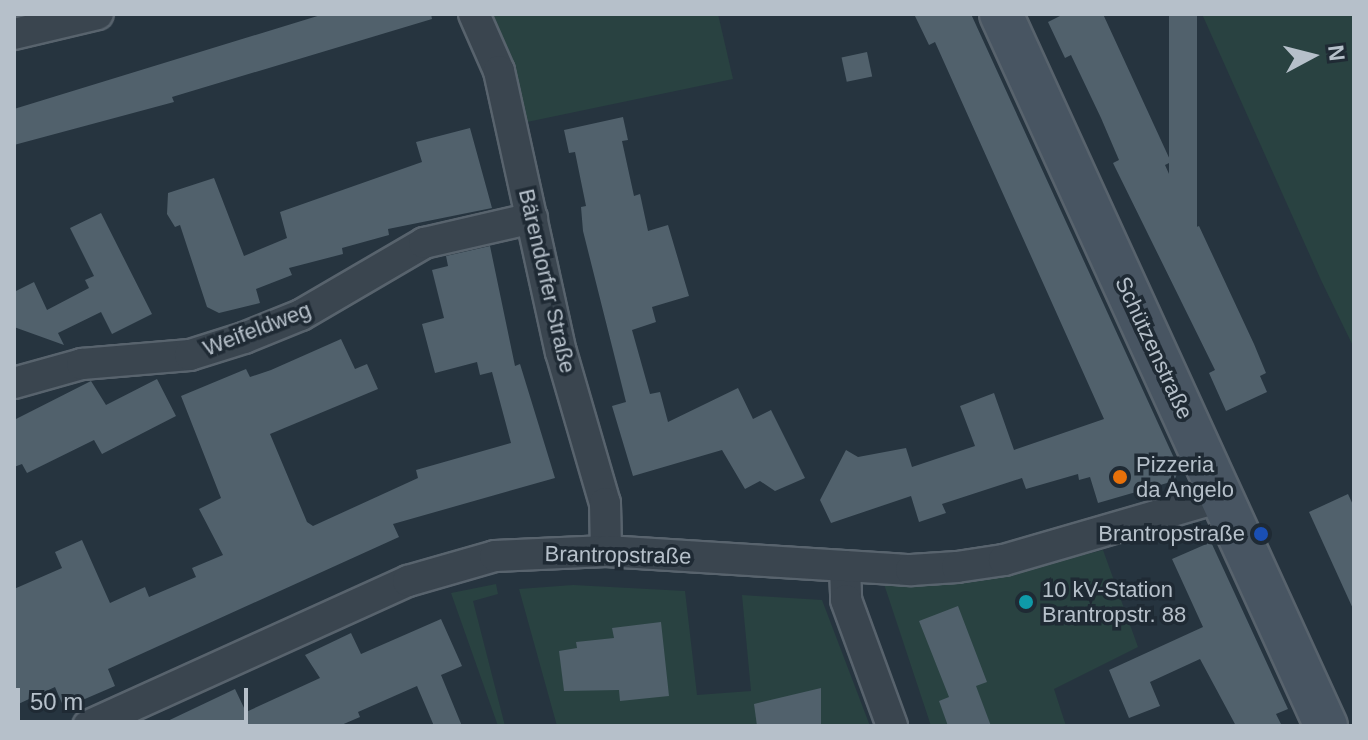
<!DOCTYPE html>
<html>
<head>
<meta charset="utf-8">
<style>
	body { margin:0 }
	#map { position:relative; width:1368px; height:740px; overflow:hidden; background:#26343f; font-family:Arial,sans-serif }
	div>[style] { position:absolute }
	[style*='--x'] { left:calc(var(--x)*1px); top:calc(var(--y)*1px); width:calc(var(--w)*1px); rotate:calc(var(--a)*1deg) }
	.green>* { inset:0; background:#294241 }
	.building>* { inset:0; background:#51616c; transform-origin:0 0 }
	.roads { filter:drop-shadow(2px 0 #58636d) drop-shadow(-2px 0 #58636d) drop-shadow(0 2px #58636d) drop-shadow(0 -2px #58636d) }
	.street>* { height:30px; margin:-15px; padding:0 15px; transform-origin:15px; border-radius:15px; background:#3a454f }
	.secondary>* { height:42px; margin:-21px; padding:0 21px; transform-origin:21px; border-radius:21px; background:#485562 }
	.dots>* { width:22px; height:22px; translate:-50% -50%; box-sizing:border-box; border:4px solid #1f2a34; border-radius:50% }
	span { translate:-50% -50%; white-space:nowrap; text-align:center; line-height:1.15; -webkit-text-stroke:7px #1f2a34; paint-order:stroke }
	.street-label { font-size:22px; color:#b6c0ca }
	.poi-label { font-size:22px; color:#b6c0ca }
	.left { translate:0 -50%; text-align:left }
	.right { translate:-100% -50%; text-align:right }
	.frame { position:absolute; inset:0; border:16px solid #b6c0ca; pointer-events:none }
	.north { position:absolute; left:1272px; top:16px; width:80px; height:80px; -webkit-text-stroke:6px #1f2a34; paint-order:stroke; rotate:83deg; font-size:22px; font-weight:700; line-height:32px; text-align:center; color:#b6c0ca }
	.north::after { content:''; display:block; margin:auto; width:28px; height:36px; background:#b6c0ca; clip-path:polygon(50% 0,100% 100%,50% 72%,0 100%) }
	.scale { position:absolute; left:16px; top:688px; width:232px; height:36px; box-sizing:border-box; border:4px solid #b6c0ca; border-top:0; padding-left:10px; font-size:24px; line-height:28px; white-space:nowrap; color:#b6c0ca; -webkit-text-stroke:6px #1f2a34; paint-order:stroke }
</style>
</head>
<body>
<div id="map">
	<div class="green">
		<div style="clip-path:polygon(487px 14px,718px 14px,733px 79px,527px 122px)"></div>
		<div style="clip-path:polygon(1202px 14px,1354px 14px,1354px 348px,1321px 280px)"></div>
		<div style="clip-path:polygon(1103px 550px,1138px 647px,1054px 689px,1066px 726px,931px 726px,883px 581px,1003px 575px)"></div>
		<div style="clip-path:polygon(496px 584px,498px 594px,473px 601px,505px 726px,498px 726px,451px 593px)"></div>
		<div style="clip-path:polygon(573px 585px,685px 591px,697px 695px,751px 691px,742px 595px,822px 600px,870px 726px,557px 726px,519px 589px)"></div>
	</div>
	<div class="building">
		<div style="clip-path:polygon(324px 14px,431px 14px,432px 19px,172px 97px,174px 102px,14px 145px,14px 109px)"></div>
		<div style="clip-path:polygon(914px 14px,971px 14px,1179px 469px,1174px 481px,1098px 503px,1090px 477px,1079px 480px,1078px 474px,1026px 489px,1022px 478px,942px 504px,946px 513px,919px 522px,911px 496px,831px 523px,820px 500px,846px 450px,858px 457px,906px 448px,912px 467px,975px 446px,960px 406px,994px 393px,1014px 450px,1104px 419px,935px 42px,929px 45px)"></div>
		<div style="clip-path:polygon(1064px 14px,1103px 14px,1171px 162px,1165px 165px,1187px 214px,1194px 228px,1199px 226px,1254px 344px,1266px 373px,1260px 376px,1267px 392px,1226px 411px,1209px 373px,1215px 370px,1113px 163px,1119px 160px,1101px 118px,1071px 55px,1065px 58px,1048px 22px)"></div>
		<div style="left:1169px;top:14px;width:28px;height:217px"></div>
		<div style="left:867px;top:52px;width:25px;height:26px;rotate:78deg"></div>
		<div style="clip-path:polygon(623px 117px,628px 140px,622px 141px,634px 196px,640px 194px,648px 231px,668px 225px,689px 296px,652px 307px,656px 322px,632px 330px,650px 394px,660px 392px,668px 422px,738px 388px,753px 419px,771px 410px,805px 478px,775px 491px,760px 481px,745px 489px,722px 450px,633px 476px,612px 406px,626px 402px,583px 231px,581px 207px,586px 206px,575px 152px,569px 153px,564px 130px)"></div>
		<div style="clip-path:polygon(470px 128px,492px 208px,388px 229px,389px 235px,342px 248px,343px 254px,289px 268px,292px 275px,256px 289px,260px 303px,219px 313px,207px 307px,180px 225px,175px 227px,167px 214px,168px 193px,214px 178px,244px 256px,287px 238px,280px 212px,422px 162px,416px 142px)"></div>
		<div style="clip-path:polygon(101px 213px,152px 314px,112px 334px,101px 312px,58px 333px,64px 345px,14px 327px,14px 292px,34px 282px,47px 310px,89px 288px,85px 280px,94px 276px,70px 228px)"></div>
		<div style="clip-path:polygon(490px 246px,515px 366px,520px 364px,555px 478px,393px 524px,399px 537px,108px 669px,115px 686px,64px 708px,55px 687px,14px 706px,14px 589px,62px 568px,55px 552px,82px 540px,110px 603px,145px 587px,149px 597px,196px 577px,192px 568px,223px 555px,199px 509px,221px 498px,181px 396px,246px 369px,250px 377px,271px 370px,341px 339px,355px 369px,367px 364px,378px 389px,270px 434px,307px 522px,313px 526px,418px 478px,416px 470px,511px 443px,492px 372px,480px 375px,477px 362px,435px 373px,422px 324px,444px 318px,432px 270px,448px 266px,446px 256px)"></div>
		<div style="clip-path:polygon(157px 379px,176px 416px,102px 454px,94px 440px,27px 473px,22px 464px,14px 467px,14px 420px,91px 381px,106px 405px)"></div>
		<div style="clip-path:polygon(1348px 494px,1354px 507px,1354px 611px,1309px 512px)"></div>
		<div style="clip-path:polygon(1211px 542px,1288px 709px,1276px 714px,1282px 726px,1236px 726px,1200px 659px,1150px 682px,1160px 706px,1129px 718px,1109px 670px,1203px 627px,1172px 559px)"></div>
		<div style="clip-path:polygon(958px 606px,987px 682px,976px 686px,991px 726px,948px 726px,939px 701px,949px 697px,919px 621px)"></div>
		<div style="clip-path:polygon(441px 619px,462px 666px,441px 675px,462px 726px,434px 726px,417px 686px,358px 712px,360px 717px,339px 726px,157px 726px,235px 689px,246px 712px,320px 678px,305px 655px,351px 633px,361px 654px)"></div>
		<div style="clip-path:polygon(661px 622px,669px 696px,620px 701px,619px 690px,564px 691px,559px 651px,577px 648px,576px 642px,614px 638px,612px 628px)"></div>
		<div style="clip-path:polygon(821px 688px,821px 726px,757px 726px,754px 704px)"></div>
	</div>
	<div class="roads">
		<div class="street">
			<div style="--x:474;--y:14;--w:62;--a:66.3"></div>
			<div style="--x:499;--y:71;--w:288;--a:77.6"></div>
			<div style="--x:561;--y:352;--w:157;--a:73.8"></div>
			<div style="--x:605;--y:503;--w:48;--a:88.8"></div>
			<div style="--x:14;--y:34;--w:86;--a:-13.4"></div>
			<div style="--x:14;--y:383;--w:71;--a:-15.6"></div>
			<div style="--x:82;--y:364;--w:108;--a:-4.8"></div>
			<div style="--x:190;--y:355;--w:57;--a:-17.5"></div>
			<div style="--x:244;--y:338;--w:61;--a:-22"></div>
			<div style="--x:301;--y:315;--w:143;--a:-30.3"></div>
			<div style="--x:424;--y:243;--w:111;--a:-13"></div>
			<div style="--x:845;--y:566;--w:34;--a:88"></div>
			<div style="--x:846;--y:600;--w:134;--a:69.9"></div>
			<div style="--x:88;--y:726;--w:351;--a:-24.4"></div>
			<div style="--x:408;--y:581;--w:91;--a:-16"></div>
			<div style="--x:495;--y:556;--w:111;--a:-2.6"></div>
			<div style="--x:606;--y:551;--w:306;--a:3.6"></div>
			<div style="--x:911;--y:570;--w:46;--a:-3.7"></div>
			<div style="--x:957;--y:567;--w:48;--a:-8.5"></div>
			<div style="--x:1004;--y:560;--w:226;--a:-16.2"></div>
		</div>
		<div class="secondary">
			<div style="--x:1001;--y:14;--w:783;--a:65.47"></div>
		</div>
	</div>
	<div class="dots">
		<div style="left:1120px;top:477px;background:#e8710a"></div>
		<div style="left:1261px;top:534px;background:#1a4fb4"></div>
		<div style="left:1026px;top:602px;background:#0f9aa8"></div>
	</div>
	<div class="street-label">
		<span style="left:547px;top:281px;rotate:77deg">Bärendorfer Straße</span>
		<span style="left:257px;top:329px;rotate:-21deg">Weifeldweg</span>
		<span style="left:1154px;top:348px;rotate:65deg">Schützenstraße</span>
		<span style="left:618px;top:555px;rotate:1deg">Brantropstraße</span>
	</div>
	<div class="poi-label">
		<span class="left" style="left:1136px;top:477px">Pizzeria<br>da Angelo</span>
		<span class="right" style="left:1245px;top:534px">Brantropstraße</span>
		<span class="left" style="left:1042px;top:602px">10 kV-Station<br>Brantropstr. 88</span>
	</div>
	<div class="frame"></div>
	<div class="north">N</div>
	<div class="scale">50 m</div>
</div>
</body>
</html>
